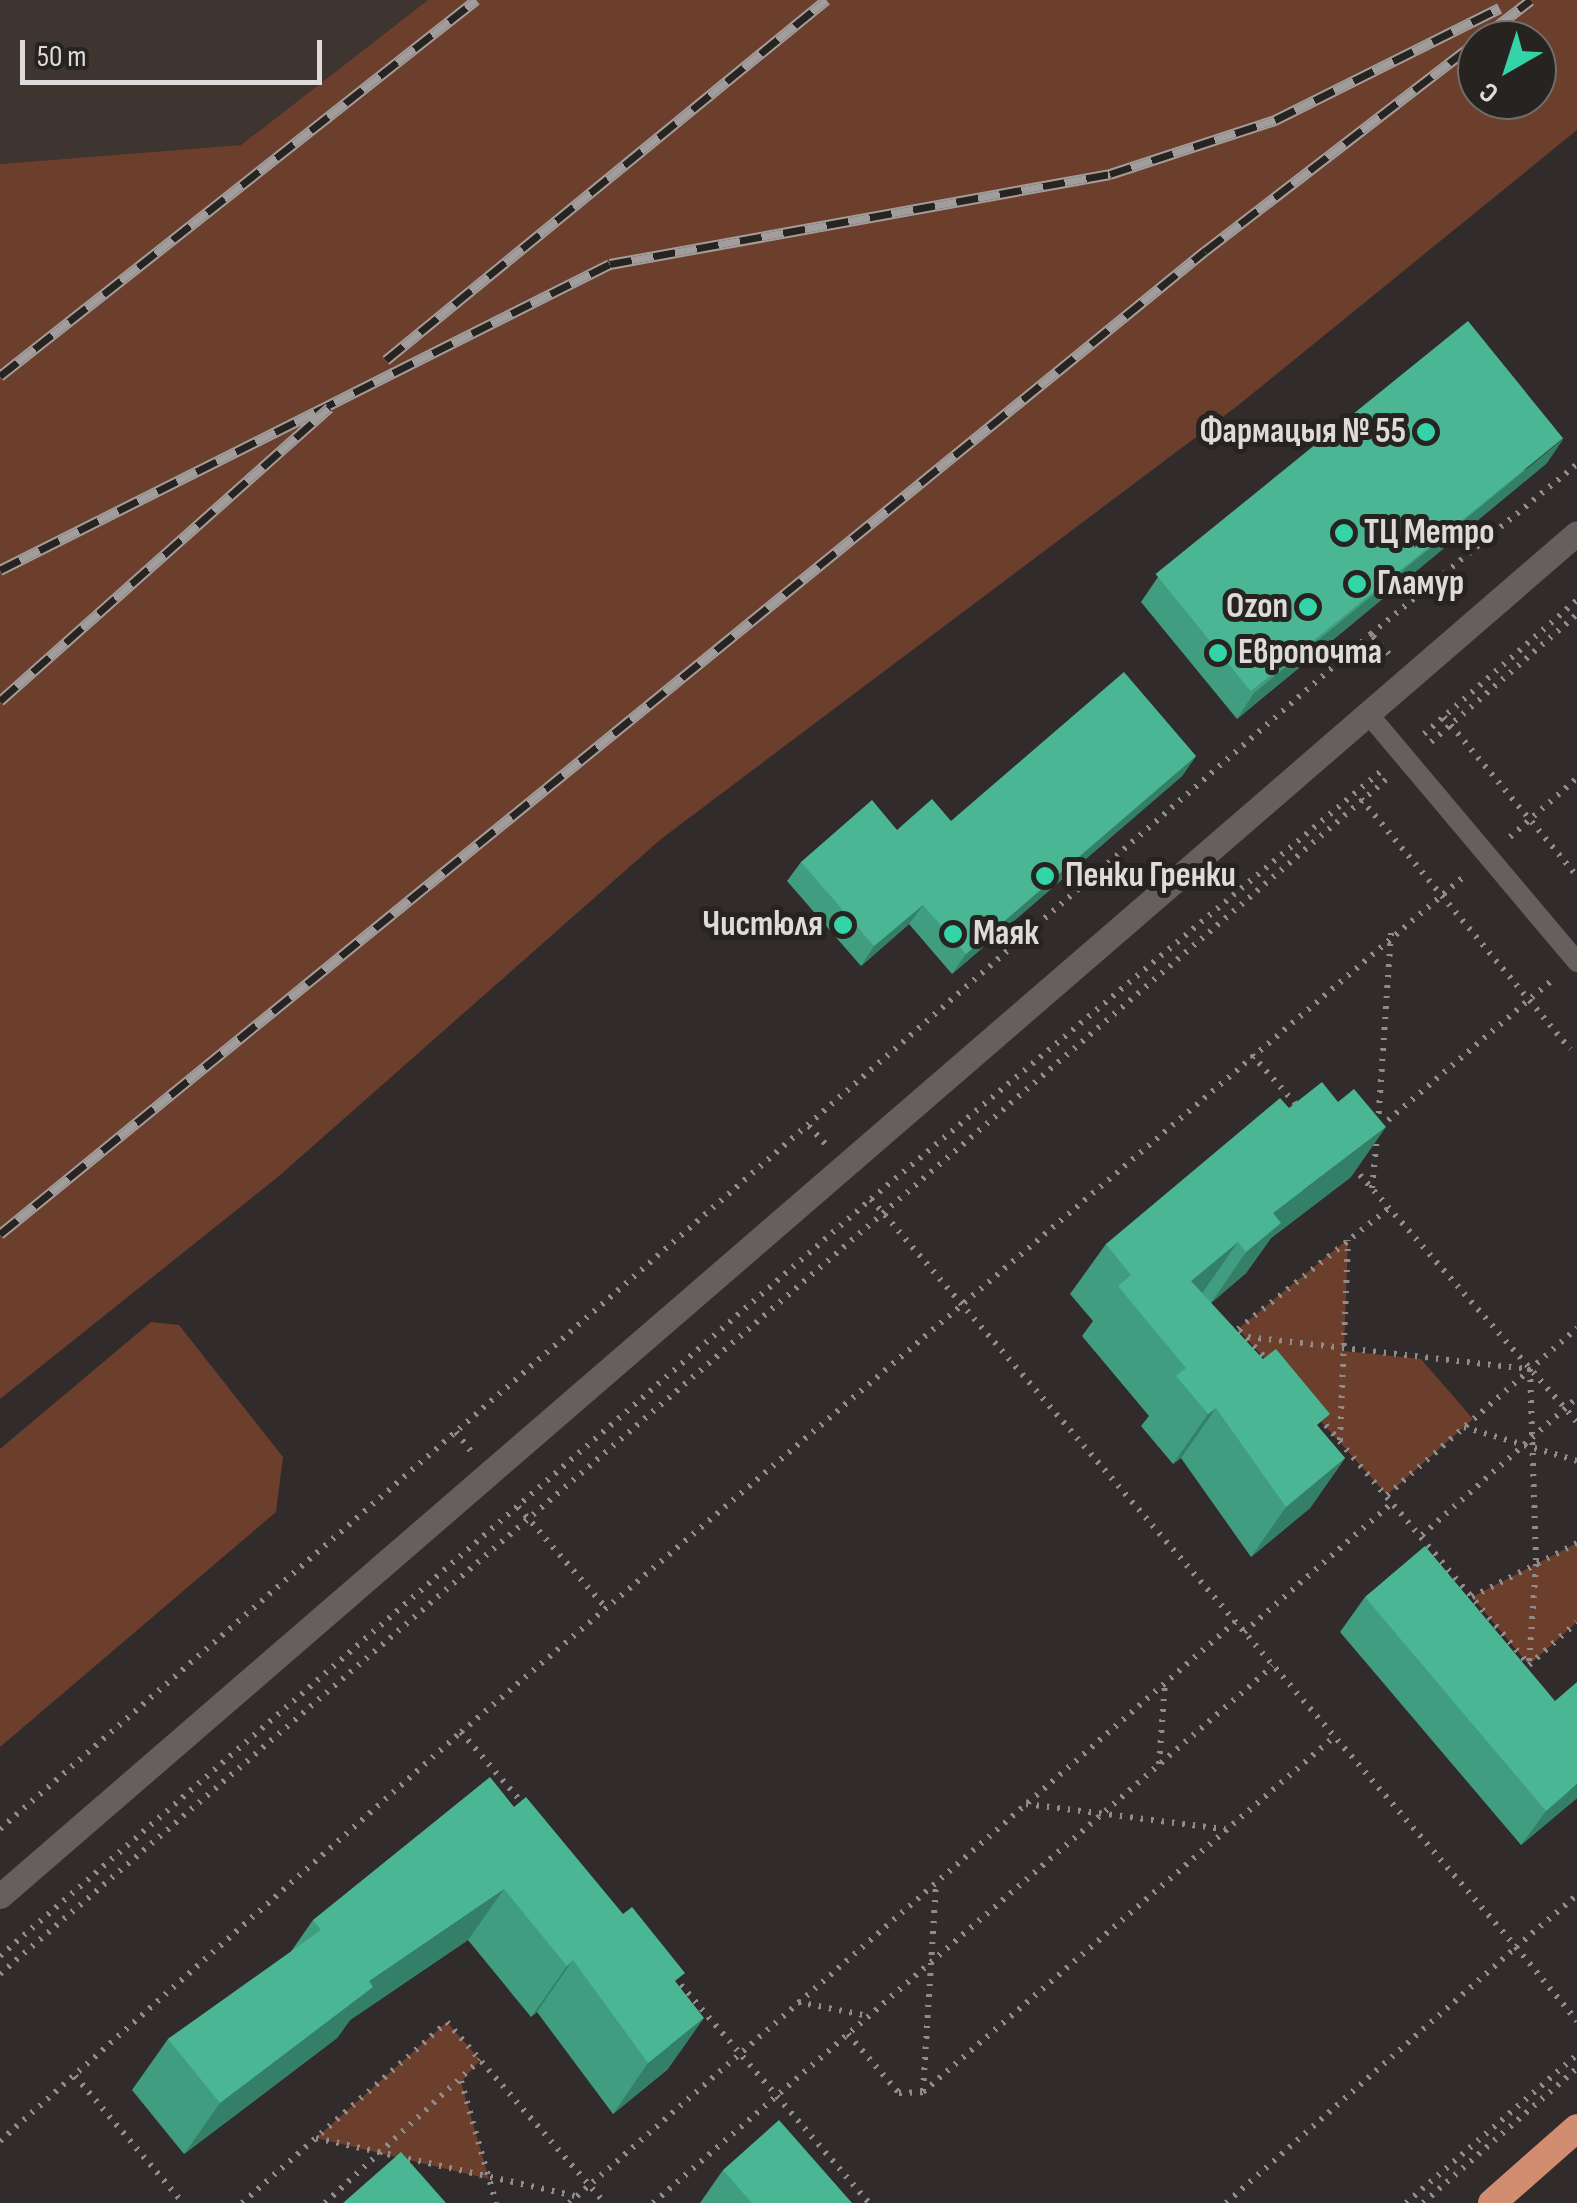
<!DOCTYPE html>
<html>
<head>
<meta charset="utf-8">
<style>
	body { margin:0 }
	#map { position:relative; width:1577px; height:2203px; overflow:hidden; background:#312c2b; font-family:"Sofia Sans Condensed",sans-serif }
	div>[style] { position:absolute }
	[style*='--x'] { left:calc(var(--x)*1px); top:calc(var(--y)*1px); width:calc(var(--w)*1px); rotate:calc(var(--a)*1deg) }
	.built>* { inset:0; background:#3e3430 }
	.green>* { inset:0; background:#6c3e2c }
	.path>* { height:6px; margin-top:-3px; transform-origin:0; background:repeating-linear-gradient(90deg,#908c8b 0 2.5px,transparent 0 10.5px) }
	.service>* { height:20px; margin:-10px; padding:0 10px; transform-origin:10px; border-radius:10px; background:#65605e }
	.minor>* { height:25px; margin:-12.5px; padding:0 12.5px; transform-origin:12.5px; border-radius:12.5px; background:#65605e }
	.trunk>* { height:28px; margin:-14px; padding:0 14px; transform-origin:14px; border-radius:14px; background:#d28d71 }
	.rail>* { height:11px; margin-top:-5.5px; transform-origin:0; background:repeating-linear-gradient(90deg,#272321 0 22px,#a19d9c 0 44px); box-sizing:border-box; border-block:2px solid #a19d9c }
	.wall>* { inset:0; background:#409d7f }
	.shaded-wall>* { inset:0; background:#347f68 }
	.building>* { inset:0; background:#4ab694; transform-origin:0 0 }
	.dots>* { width:28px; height:28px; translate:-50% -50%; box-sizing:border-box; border:5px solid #272321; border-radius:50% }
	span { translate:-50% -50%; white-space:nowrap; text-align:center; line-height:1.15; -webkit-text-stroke:10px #272321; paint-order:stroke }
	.poi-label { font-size:35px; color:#dedbda; font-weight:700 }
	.right { translate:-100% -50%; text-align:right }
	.left { translate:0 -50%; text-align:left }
	.north { position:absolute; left:1457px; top:20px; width:100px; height:100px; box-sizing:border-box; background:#272321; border:2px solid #706d6b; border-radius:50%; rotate:219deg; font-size:28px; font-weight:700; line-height:40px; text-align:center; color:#dedbda }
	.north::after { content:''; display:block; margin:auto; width:35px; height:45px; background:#33d4a8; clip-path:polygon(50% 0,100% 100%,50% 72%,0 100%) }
	.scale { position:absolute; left:20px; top:40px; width:302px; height:45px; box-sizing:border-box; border:5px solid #dedbda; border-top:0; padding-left:12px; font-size:30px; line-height:35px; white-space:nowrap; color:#dedbda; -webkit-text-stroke:8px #272321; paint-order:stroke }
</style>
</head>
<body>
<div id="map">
	<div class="built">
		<div style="clip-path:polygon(0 0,428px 0,241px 145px,0 164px)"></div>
	</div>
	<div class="green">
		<div style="clip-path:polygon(evenodd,428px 0,1577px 0,1577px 130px,1236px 407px,661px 839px,279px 1176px,0 1399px,0 164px,241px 145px,428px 0,1477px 40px,1537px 40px,1537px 100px,1477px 100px,1477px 40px)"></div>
		<div style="clip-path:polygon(1348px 1239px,1344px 1351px,1421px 1359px,1473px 1419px,1387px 1495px,1238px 1329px)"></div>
		<div style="clip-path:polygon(151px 1322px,179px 1325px,283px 1457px,276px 1512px,0 1747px,0 1449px)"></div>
		<div style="clip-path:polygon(1577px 1543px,1577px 1622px,1529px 1665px,1472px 1597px)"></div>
		<div style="clip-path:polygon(447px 2022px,480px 2060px,461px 2082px,489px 2179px,316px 2138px)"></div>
	</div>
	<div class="path">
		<div style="--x:1389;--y:654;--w:27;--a:-132"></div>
		<div style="--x:1371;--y:634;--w:267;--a:-39.5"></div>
		<div style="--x:1444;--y:717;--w:207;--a:50.1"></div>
		<div style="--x:1424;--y:734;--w:203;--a:-41.2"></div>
		<div style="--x:1431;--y:742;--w:194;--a:-41.2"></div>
		<div style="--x:1361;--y:799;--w:326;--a:50.1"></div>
		<div style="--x:1510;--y:837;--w:89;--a:-41.4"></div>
		<div style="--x:1252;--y:1055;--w:74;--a:48.3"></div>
		<div style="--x:1378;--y:1124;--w:192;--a:-86.1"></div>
		<div style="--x:809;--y:1126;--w:24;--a:48"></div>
		<div style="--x:1380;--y:1127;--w:228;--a:-40.5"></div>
		<div style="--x:1353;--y:1167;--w:339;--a:48.7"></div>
		<div style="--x:1372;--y:1188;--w:51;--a:-84.4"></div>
		<div style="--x:871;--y:1199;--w:988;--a:49.23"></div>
		<div style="--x:1516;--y:1947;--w:80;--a:-40.4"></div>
		<div style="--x:1248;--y:1337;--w:284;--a:6.5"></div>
		<div style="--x:1530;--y:1369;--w:195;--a:88.2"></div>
		<div style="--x:1536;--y:1564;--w:101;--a:94"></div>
		<div style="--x:1270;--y:1363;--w:47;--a:-133.3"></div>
		<div style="--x:1238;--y:1329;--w:192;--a:-38.7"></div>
		<div style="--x:1319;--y:1417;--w:325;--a:49.7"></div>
		<div style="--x:1529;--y:1665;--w:64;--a:-41.9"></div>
		<div style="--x:1464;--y:1427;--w:118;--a:16.7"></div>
		<div style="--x:456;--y:1432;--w:24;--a:52"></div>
		<div style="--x:1340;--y:1440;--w:200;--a:-87.7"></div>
		<div style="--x:1387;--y:1495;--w:253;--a:-41.3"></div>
		<div style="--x:518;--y:1507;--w:134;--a:48.9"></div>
		<div style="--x:1422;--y:1535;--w:207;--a:-41.5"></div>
		<div style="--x:1472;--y:1597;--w:118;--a:-27.2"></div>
		<div style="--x:1244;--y:1632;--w:199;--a:-41.1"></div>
		<div style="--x:461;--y:1732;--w:96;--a:49.2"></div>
		<div style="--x:1159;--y:1764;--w:81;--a:-85.8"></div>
		<div style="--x:1026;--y:1804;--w:201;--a:7.2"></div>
		<div style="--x:0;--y:1829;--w:1819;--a:-41.08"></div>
		<div style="--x:0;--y:1956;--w:1154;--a:-40.99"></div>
		<div style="--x:871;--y:1199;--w:664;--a:-39.99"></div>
		<div style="--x:0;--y:1974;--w:1831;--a:-40.75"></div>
		<div style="--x:674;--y:1977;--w:298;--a:49.2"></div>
		<div style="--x:798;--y:2002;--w:71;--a:11.3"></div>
		<div style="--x:848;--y:2034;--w:78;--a:49.2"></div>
		<div style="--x:899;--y:2093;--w:24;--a:-2"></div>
		<div style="--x:923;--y:2092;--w:543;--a:-40.82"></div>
		<div style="--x:75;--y:2076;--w:167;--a:49.6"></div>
		<div style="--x:461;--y:2081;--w:127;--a:74"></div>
		<div style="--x:923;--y:2091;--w:207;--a:-86.4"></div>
		<div style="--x:316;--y:2138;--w:265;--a:12.6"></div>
		<div style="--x:0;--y:2141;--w:616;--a:-41.58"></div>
		<div style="--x:461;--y:1732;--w:1322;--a:-40.46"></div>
		<div style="--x:242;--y:2203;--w:273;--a:-41.4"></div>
		<div style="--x:447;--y:2022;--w:240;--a:48.9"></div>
		<div style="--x:325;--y:2203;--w:211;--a:-42.7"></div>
		<div style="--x:569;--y:2203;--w:884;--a:-41.1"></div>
		<div style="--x:653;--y:2203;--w:820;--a:-40.9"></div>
		<div style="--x:1226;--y:2203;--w:387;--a:-41.4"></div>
		<div style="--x:1516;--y:1947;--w:96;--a:50.5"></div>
		<div style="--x:1406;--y:2203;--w:226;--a:-40.9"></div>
		<div style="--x:1423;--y:2203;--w:205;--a:-41.2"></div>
	</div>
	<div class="service">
		<div style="--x:1370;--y:716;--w:322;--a:49.9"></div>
	</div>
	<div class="minor">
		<div style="--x:0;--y:1896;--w:2084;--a:-40.84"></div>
	</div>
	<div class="trunk">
		<div style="--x:1492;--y:2203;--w:113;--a:-41.4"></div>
	</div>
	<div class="rail">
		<div style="--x:386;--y:360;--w:569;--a:-39.29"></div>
		<div style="--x:0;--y:376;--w:607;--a:-38.31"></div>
		<div style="--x:0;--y:570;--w:682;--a:-26.64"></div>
		<div style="--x:610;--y:264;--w:508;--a:-10.2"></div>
		<div style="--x:1110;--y:174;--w:174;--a:-18.1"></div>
		<div style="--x:1275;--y:120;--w:251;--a:-26.5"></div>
		<div style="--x:0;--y:701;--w:441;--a:-41.7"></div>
		<div style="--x:0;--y:1234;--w:1555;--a:-39.21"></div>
		<div style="--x:1205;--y:251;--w:411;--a:-37.6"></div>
	</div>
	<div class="wall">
		<div style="clip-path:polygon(1547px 463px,1237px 719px,1141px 602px,1158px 577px)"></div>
		<div style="clip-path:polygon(1196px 756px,1182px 776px,952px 974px,909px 924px,861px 966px,787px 881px,801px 862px,897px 830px,951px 821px)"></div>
		<div style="clip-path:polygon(1351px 1177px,1271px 1238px,1246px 1273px,1211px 1303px,1202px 1293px,1345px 1458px,1310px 1508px,1251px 1557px,1181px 1458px,1173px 1464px,1141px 1426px,1149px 1416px,1082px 1336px,1093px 1321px,1070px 1294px,1106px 1244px)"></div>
		<div style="clip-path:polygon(1365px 1597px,1577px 1798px,1521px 1845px,1340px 1632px)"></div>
		<div style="clip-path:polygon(514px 1807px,623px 1914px,677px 1984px,668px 2069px,613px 2114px,537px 2012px,531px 2017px,468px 1940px,350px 2020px,337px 2038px,184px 2154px,132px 2090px,168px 2039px,290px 1953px,313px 1920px)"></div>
		<div style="clip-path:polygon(723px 2170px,852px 2203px,700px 2203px)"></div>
	</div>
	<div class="shaded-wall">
		<div style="clip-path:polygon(1564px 438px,1547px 463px,1237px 719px,1254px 693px)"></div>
		<div style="clip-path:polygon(1196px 756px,1182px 776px,952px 974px,966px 954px)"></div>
		<div style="clip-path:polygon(923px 905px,909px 924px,861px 966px,874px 946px)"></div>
		<div style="clip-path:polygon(1386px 1127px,1351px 1177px,1271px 1238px,1246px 1273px,1211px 1303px,1273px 1213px)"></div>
		<div style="clip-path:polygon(1238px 1242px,1203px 1292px,1156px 1331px,1191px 1281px)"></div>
		<div style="clip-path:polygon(1216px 1408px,1181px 1458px,1173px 1464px,1208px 1414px)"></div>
		<div style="clip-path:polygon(1345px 1458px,1310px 1508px,1251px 1557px,1286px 1507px)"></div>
		<div style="clip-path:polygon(1577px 1784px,1577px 1798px,1521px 1845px,1546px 1811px)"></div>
		<div style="clip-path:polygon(504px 1889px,468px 1940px,350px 2020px,337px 2038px,184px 2154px,220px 2103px,369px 1981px)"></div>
		<div style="clip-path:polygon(573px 1960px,537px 2012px,531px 2017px,567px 1966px)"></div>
		<div style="clip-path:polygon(704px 2018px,668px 2069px,613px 2114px,648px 2063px)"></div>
	</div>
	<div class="building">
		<div style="left:1468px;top:321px;width:151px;height:402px;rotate:51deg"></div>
		<div style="clip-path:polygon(1124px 672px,1196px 756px,966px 954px,923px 905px,874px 946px,801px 862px,872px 800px,897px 830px,932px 799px,951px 821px)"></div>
		<div style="clip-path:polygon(1322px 1082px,1338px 1102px,1354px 1089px,1386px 1127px,1273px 1213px,1281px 1223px,1246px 1252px,1238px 1242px,1191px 1281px,1263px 1359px,1276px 1349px,1330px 1414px,1317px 1425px,1345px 1458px,1286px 1507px,1216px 1408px,1208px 1414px,1176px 1376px,1186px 1368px,1118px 1286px,1131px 1275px,1106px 1244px,1280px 1098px,1289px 1108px)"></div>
		<div style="clip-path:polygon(1425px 1546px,1555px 1701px,1577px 1682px,1577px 1784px,1546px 1811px,1365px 1597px)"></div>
		<div style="clip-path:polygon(490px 1777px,514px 1807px,526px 1797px,623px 1914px,632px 1907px,685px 1973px,675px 1981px,704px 2018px,648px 2063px,573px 1960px,567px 1966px,504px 1889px,369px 1981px,373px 1987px,220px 2103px,168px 2039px,321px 1930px,313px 1920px)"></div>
		<div style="clip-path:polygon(779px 2120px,852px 2203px,752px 2203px,723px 2170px)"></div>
		<div style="clip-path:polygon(401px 2152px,446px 2203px,343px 2203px)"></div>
	</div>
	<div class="dots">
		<div style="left:1426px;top:432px;background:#33d4a8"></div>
		<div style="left:1344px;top:533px;background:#33d4a8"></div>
		<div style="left:1357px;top:584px;background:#33d4a8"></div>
		<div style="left:1308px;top:607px;background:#33d4a8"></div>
		<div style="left:1218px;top:653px;background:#33d4a8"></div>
		<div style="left:1045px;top:876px;background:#33d4a8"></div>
		<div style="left:843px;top:925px;background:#33d4a8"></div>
		<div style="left:953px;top:934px;background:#33d4a8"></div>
	</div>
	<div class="poi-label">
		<span class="right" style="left:1406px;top:432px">Фармацыя № 55</span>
		<span class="left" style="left:1364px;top:533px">ТЦ Метро</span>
		<span class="left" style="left:1377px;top:584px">Гламур</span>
		<span class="right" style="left:1288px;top:607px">Ozon</span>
		<span class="left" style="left:1238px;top:653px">Европочта</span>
		<span class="left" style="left:1065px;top:876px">Пенки Гренки</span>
		<span class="right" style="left:823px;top:925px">Чистюля</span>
		<span class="left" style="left:973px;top:934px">Маяк</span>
	</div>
	<div class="north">С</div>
	<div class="scale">50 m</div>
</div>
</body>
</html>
